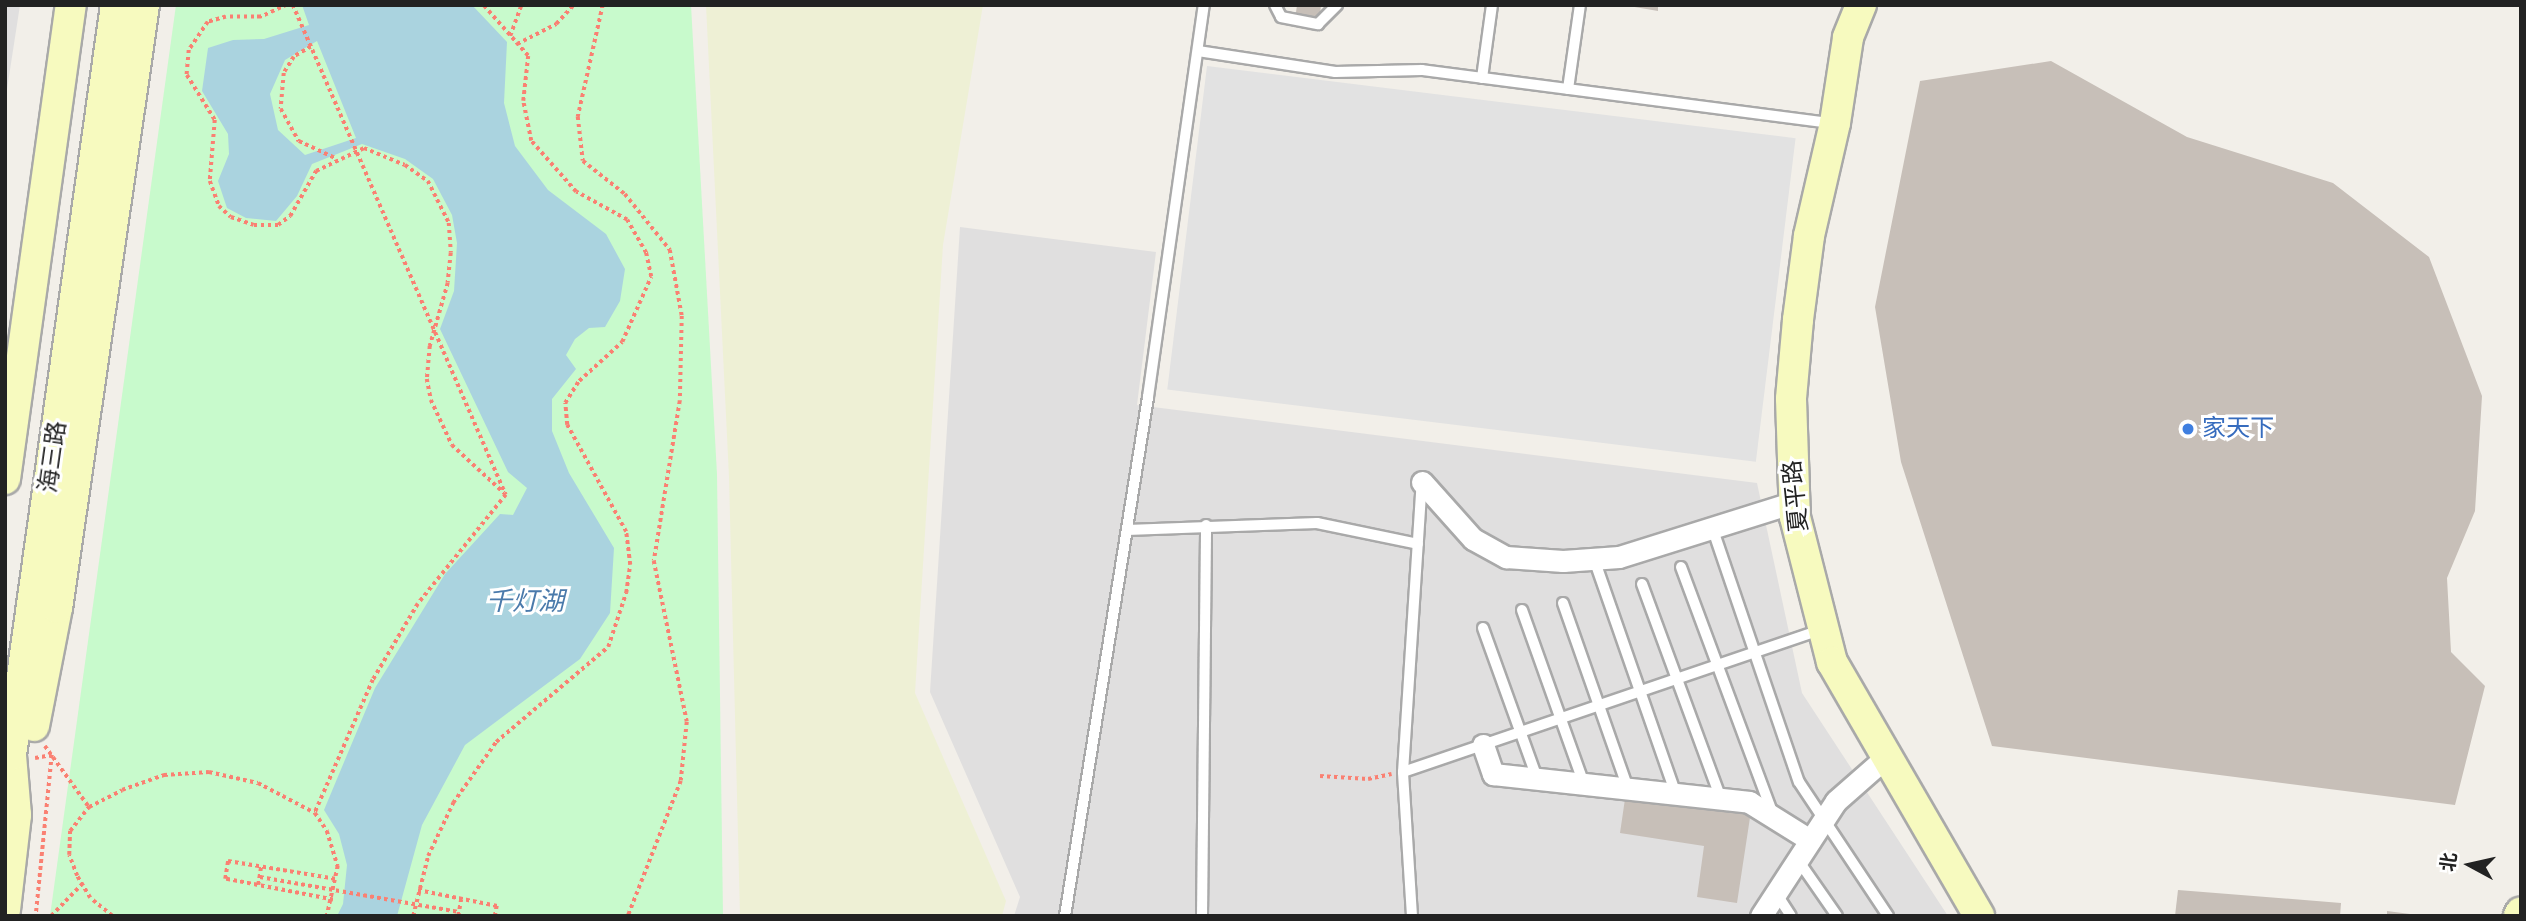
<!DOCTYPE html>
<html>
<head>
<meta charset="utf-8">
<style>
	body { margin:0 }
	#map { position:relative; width:2526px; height:921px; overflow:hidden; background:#f2efe9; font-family:"Roboto Condensed","Noto Sans SC",sans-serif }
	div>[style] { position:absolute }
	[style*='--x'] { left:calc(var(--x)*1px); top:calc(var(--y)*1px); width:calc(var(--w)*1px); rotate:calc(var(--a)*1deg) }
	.residential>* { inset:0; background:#e0dfdf }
	.farmland>* { inset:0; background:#eef0d5 }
	.park>* { inset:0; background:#c8facc }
	.parking>* { inset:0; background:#e2e2e2; transform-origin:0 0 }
	.water>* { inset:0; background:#aad3df }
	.building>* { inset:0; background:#c7bfb8 }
	.path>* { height:3.5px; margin-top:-1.75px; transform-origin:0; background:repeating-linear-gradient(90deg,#fa8072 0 3.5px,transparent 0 7px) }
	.roads { filter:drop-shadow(2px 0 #a9a9a9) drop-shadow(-2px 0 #a9a9a9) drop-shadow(0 2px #a9a9a9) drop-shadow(0 -2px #a9a9a9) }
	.lane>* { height:10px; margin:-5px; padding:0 5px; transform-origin:5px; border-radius:5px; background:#fff }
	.street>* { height:21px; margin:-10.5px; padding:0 10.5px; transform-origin:10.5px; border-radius:10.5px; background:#fff }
	.secondary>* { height:30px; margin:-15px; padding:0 15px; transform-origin:15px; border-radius:15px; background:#f7fabf }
	.path-bridge>* { height:3.5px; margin-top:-1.75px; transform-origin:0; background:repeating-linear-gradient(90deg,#fa8072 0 3.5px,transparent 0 7px) }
	.dots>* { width:19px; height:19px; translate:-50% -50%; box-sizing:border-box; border:4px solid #fff; border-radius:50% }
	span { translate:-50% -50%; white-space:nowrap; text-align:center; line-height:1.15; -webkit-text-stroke:6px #fff; paint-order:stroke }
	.shop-label { font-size:24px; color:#366cbe }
	.left { translate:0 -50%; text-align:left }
	.street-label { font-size:24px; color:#222 }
	.water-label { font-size:26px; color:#4a7aab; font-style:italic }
	.frame { position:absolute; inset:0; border:7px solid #222; pointer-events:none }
	.north { position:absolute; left:2435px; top:830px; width:70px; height:70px; -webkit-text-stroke:5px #fff; paint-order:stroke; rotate:278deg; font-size:19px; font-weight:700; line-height:28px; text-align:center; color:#222 }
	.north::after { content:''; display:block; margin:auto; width:24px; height:32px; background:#222; clip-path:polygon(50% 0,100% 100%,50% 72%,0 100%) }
</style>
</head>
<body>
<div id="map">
	<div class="residential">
		<div style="clip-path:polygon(5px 5px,20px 5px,5px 102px)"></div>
		<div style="clip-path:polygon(960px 227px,1156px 252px,1137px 405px,1757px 483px,1802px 693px,1948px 916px,1014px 916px,1020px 897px,930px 692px)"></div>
	</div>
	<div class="farmland">
		<div style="clip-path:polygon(706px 5px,983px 5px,943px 245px,915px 693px,1006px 901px,1002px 916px,740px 916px,729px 477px)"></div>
	</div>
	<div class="park">
		<div style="clip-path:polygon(176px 5px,691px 5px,717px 474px,723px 916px,50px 916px)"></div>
	</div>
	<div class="parking">
		<div style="left:1207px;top:66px;width:593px;height:326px;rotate:7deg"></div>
	</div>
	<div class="water">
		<div style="clip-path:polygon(evenodd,302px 5px,472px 5px,507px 42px,504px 103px,515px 146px,548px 190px,606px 234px,625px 269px,620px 301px,605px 327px,589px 328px,575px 339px,566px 355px,576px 369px,552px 399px,552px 431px,569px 473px,614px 548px,610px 613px,580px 659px,465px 745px,422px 825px,397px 916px,337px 916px,343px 904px,347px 865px,339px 834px,324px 810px,375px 688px,445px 574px,500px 514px,513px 515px,527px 488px,508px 472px,440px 329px,454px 291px,457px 243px,452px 215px,433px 179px,405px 159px,362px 144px,312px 164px,297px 196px,276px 221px,246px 218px,227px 208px,218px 181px,229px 154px,228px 134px,202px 91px,208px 48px,233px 40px,264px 39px,309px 25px,302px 5px,317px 41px,356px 138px,305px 155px,278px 130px,270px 94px,285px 60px,317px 41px)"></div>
	</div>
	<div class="building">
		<div style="clip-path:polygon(1297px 5px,1321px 5px,1319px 23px,1295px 20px)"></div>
		<div style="clip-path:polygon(1623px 5px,1658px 5px,1658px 11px)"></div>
		<div style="clip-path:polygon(2051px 61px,2187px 137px,2333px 183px,2429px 257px,2482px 396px,2475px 511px,2447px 578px,2451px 652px,2485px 686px,2455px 805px,1992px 746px,1901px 462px,1875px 307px,1920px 81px)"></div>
		<div style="clip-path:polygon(1626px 792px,1751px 811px,1737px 903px,1697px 897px,1704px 846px,1620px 833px)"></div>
		<div style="clip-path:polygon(2178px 890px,2341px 903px,2340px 916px,2175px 916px)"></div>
		<div style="clip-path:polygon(2387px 911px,2410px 914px,2410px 916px,2387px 916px)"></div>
	</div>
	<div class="path">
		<div style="--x:287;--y:5;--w:29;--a:155"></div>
		<div style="--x:261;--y:17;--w:35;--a:180"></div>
		<div style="--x:226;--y:17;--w:19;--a:164"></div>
		<div style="--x:208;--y:22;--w:34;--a:124"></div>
		<div style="--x:189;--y:50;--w:25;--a:95"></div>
		<div style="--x:187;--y:75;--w:53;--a:58.1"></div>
		<div style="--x:215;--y:120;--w:61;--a:94.7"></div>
		<div style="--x:210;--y:181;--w:27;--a:70"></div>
		<div style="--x:219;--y:206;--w:16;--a:43"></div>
		<div style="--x:231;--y:217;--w:24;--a:19"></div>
		<div style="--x:254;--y:225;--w:24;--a:0"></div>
		<div style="--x:278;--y:225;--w:15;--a:-37"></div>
		<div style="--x:290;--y:216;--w:52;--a:-60"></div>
		<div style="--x:316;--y:171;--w:53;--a:-25.6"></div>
		<div style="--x:364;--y:148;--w:44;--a:22.5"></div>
		<div style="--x:405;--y:165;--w:28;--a:35"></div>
		<div style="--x:428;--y:181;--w:47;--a:63.4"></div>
		<div style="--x:449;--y:223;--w:30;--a:86"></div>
		<div style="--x:451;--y:253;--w:30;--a:96"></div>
		<div style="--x:448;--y:283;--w:66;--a:105.9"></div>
		<div style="--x:430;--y:346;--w:33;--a:95"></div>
		<div style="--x:427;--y:379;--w:21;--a:79"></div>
		<div style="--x:431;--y:400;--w:50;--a:65"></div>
		<div style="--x:452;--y:445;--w:71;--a:42.7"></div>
		<div style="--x:293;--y:5;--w:534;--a:66.51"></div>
		<div style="--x:506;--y:495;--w:140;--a:128.9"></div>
		<div style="--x:418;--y:604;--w:88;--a:120.6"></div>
		<div style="--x:373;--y:680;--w:145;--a:113.6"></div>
		<div style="--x:315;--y:813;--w:22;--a:56"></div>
		<div style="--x:327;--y:831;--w:37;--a:73"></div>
		<div style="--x:338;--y:866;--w:51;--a:102.4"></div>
		<div style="--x:603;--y:5;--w:115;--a:102.6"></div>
		<div style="--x:578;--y:117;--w:44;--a:83.5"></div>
		<div style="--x:583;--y:161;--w:53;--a:38.2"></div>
		<div style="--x:625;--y:194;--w:72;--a:51.2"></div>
		<div style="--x:670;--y:250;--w:67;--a:79.7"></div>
		<div style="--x:682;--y:316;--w:85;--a:91.3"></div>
		<div style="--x:680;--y:401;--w:162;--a:99.2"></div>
		<div style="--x:654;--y:561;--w:164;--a:78.4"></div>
		<div style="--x:687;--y:722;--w:59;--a:95.8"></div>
		<div style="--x:681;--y:781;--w:145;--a:111.4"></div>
		<div style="--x:510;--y:36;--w:33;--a:-70"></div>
		<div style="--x:517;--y:44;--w:44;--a:-27.1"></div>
		<div style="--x:556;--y:24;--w:26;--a:-47"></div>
		<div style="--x:311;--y:47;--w:20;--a:150"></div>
		<div style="--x:294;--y:57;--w:19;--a:122"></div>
		<div style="--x:284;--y:73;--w:36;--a:95"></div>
		<div style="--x:281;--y:109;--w:37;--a:61"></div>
		<div style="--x:299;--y:141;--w:42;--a:25.3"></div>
		<div style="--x:45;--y:746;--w:75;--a:54.2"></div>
		<div style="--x:35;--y:758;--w:17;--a:-10"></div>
		<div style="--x:52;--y:755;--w:162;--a:95.7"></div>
		<div style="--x:1320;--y:776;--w:48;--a:3.6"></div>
		<div style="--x:1368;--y:779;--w:24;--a:-12"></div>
		<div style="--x:258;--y:885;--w:19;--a:-81"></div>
		<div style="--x:418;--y:890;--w:81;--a:11.4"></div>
		<div style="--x:497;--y:906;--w:10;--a:101"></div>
		<div style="--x:333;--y:900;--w:110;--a:-169"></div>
		<div style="--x:225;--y:879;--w:18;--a:-81"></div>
		<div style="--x:228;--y:861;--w:110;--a:9.4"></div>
		<div style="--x:51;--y:916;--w:45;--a:-45.9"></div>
		<div style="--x:112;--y:916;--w:28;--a:-141"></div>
		<div style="--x:90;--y:898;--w:26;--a:-121"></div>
		<div style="--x:77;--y:876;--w:22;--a:-111"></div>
		<div style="--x:69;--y:855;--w:24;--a:-88"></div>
		<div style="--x:70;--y:831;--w:31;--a:-52"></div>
		<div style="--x:89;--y:807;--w:37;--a:-27"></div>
		<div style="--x:122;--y:790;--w:45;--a:-19.7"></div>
		<div style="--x:164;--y:775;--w:45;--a:-3.8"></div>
		<div style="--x:209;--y:772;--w:50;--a:12.7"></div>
		<div style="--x:258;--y:783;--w:64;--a:27.8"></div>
		<div style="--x:413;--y:916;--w:62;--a:-76"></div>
		<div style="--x:428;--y:856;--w:59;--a:-64.7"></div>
		<div style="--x:453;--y:803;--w:75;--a:-54.8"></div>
		<div style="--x:496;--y:742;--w:147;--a:-40.3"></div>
		<div style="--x:608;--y:647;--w:57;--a:-71.6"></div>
		<div style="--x:626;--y:593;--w:28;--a:-82"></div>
		<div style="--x:630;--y:565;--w:33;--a:-97"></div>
		<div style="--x:626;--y:532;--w:122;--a:-118.9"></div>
		<div style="--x:567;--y:425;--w:22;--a:-95"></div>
		<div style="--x:565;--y:403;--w:26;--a:-58"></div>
		<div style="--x:579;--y:381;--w:58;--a:-42.2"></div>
		<div style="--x:622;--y:342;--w:71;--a:-66"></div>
		<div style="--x:651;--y:277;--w:25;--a:-102"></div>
		<div style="--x:646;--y:253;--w:38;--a:-120"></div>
		<div style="--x:627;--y:220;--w:58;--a:-151.2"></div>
		<div style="--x:576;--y:192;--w:68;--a:-131.4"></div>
		<div style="--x:531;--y:141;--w:41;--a:-101.3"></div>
		<div style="--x:523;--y:101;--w:45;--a:-83.7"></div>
		<div style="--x:528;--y:56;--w:68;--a:-131.4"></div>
		<div style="--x:458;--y:916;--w:17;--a:-80"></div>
	</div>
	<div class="roads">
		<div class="lane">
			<div style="--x:1275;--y:5;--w:13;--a:63"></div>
			<div style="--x:1281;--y:17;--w:38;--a:11"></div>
			<div style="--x:1318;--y:24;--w:27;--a:-45"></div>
			<div style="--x:1198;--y:51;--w:139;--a:8.7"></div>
			<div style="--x:1335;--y:72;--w:87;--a:-1.3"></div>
			<div style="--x:1422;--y:70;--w:413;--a:7.4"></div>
			<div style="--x:1482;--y:78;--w:74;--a:-82.2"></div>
			<div style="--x:1568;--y:89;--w:85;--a:-81.9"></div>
			<div style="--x:1712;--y:527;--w:269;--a:71.2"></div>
			<div style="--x:1799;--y:782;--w:161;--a:56.4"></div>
			<div style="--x:1127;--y:530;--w:190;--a:-2.1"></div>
			<div style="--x:1317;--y:523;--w:103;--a:11.7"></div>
			<div style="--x:1594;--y:559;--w:249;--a:70.8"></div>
			<div style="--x:1681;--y:567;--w:264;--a:69.6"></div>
			<div style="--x:1642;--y:584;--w:229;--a:69.8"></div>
			<div style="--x:1563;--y:603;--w:197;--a:70.7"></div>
			<div style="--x:1522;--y:610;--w:185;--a:70.4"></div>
			<div style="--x:1483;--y:628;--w:159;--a:70.2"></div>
			<div style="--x:1403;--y:772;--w:441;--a:-18.8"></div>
			<div style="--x:1798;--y:860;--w:68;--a:55.1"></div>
			<div style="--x:1776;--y:893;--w:27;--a:57"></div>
			<div style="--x:1065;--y:916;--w:526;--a:-80.91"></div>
			<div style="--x:1148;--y:397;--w:396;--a:-81.9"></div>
			<div style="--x:1202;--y:916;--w:391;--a:-89.4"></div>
			<div style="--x:1412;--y:916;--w:144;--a:-93.6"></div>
			<div style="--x:1403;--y:772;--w:291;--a:-86.3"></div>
		</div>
		<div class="street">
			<div style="--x:1422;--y:482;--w:76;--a:48.2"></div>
			<div style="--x:1473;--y:539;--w:38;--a:29"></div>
			<div style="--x:1506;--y:557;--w:57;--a:4"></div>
			<div style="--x:1563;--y:561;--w:56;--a:-4.1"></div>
			<div style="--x:1619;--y:557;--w:183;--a:-17.4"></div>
			<div style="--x:1483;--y:745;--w:31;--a:71"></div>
			<div style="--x:1493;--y:774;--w:258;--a:6.2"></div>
			<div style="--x:1749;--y:802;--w:72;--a:31.9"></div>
			<div style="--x:1761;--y:916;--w:137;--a:-56.9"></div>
			<div style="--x:1836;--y:801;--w:65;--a:-41.3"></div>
		</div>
		<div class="secondary">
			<div style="--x:1861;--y:5;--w:35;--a:112"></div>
			<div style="--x:1848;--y:38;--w:86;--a:98.7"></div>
			<div style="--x:1835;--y:123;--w:116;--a:103"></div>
			<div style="--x:1809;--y:236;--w:85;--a:97.5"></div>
			<div style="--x:1798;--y:320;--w:79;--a:95.1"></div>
			<div style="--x:1791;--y:399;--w:118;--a:88.1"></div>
			<div style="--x:1795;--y:517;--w:150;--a:75.7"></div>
			<div style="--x:1832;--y:662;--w:293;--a:59.9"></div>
			<div style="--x:5;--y:479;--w:479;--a:-82.1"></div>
			<div style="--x:34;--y:726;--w:120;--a:-79"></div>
			<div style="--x:57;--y:608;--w:609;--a:-81.79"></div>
			<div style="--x:5;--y:910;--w:96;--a:-83.4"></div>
			<div style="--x:16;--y:815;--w:60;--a:-94.8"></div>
			<div style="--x:11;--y:755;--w:757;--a:-82.03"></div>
			<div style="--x:2519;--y:916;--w:4;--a:-63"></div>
		</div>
	</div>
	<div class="path-bridge">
		<div style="--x:260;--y:877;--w:202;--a:10"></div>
	</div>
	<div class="dots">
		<div style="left:2188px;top:429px;background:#3f7fe0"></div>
	</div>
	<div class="shop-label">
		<span class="left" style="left:2202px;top:429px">家天下</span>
	</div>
	<div class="street-label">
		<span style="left:53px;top:457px;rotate:-82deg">海三路</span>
		<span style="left:1796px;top:496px;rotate:-96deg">夏平路</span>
	</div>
	<div class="water-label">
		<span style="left:525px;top:602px">千灯湖</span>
	</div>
	<div class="frame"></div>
	<div class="north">北</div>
</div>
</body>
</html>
